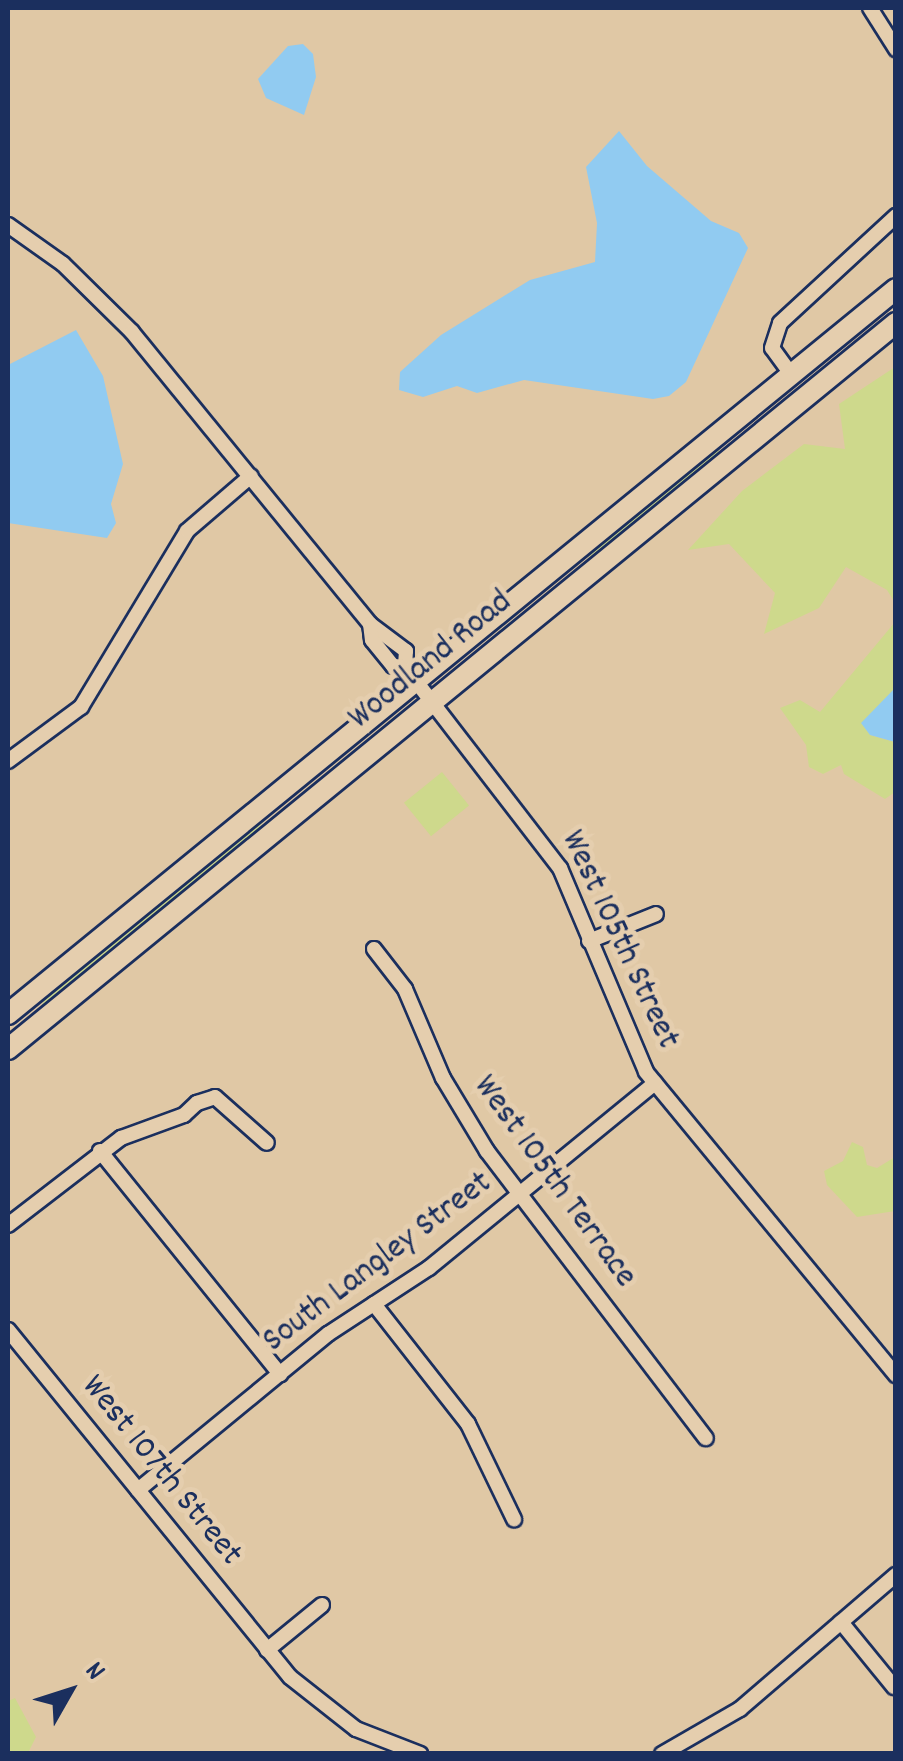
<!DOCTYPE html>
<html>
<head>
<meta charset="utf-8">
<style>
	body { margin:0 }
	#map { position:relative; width:903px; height:1761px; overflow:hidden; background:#e0c8a5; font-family:Dekko,sans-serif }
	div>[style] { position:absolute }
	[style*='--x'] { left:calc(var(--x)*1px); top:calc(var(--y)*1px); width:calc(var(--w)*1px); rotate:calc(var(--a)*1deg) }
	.green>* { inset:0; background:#ced98c; transform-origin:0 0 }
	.water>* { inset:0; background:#91cbf1 }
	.roads { filter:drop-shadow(2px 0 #1b2f5e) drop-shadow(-2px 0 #1b2f5e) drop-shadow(0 2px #1b2f5e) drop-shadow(0 -2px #1b2f5e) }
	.minor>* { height:14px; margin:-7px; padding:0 7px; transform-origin:7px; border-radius:7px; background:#e5ceae }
	.secondary>* { height:20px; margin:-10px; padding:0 10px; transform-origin:10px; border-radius:10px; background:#e5ceae }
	span { translate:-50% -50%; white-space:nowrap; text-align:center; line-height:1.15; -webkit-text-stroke:10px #e5ceae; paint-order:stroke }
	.street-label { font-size:35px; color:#1b2f5e }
	.frame { position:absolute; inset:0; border:10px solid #1b2f5e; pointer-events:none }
	.north { position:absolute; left:20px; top:1641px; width:100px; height:100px; -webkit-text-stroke:8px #e5ceae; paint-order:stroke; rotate:51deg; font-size:28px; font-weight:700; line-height:40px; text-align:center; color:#1b2f5e }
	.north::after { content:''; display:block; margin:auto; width:35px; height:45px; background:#1b2f5e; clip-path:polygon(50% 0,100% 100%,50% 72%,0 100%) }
</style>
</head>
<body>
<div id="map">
	<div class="green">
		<div style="clip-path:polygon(895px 367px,895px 603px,887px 590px,846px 567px,819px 608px,764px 634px,775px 593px,729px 544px,688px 550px,742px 491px,804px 444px,845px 449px,839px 404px)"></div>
		<div style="clip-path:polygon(720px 444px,718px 457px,587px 559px,608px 535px)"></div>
		<div style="clip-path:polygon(895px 622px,895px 688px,870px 735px,895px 742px,895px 792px,885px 799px,844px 774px,841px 765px,823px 774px,809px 767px,806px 745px,780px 708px,800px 700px,820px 712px)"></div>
		<div style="left:442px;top:772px;width:43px;height:49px;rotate:51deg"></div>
		<div style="clip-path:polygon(260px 817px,264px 821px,243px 846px,37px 1014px,47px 995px)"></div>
		<div style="clip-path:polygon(852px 1142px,863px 1147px,867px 1165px,877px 1168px,895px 1157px,895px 1211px,857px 1217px,827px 1185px,824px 1171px,843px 1161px)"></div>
		<div style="clip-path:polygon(15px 1698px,36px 1737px,28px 1753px,8px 1753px,8px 1701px)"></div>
	</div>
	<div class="water">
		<div style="clip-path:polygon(303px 44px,313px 54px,316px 77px,304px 115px,266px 98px,258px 79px,288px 46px)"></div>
		<div style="clip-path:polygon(619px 131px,647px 166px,711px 221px,739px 233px,748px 248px,686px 382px,669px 396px,653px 399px,524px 380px,477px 393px,457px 386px,423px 397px,399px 390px,400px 372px,441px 335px,530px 280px,595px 262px,597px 223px,586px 167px)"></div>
		<div style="clip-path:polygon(76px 330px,103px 376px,123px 464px,111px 504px,116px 523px,107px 538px,8px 523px,8px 365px)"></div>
		<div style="clip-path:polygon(895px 688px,895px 742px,870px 735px,861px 723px)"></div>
	</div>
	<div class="roads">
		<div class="minor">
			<div style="--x:870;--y:8;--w:49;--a:57.6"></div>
			<div style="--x:8;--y:225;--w:67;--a:35.3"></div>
			<div style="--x:63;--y:264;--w:97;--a:44.6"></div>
			<div style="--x:132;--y:332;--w:377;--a:50.8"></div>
			<div style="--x:370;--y:624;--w:45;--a:36.9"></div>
			<div style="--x:406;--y:651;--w:16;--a:94"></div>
			<div style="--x:405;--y:667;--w:254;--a:52.4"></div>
			<div style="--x:560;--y:868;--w:221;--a:67.1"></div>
			<div style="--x:646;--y:1072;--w:393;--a:50.5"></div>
			<div style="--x:791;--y:374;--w:32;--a:-126"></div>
			<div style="--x:772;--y:348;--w:26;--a:-72"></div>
			<div style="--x:780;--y:323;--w:158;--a:-42.7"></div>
			<div style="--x:370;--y:624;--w:16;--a:83"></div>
			<div style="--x:372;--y:640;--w:33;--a:51"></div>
			<div style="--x:393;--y:666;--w:12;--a:5"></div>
			<div style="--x:8;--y:761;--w:91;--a:-36.5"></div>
			<div style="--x:81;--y:707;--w:205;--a:-58.9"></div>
			<div style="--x:187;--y:531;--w:84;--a:-40.7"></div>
			<div style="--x:589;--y:941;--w:72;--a:-21.9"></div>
			<div style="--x:374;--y:949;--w:51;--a:52.2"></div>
			<div style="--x:405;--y:989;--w:97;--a:66.9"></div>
			<div style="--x:443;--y:1078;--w:85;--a:58.9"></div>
			<div style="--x:487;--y:1151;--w:361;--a:52.7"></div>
			<div style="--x:100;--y:1151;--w:287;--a:51.1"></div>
			<div style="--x:8;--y:1225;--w:143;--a:-37.6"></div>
			<div style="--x:121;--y:1138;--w:67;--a:-20.1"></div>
			<div style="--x:184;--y:1115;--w:18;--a:-43"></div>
			<div style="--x:197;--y:1103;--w:19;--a:-18"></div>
			<div style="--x:215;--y:1097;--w:69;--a:41.5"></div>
			<div style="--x:374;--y:1304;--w:152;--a:51.9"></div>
			<div style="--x:468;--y:1424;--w:106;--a:64.2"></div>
			<div style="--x:8;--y:1330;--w:447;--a:50.9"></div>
			<div style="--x:290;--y:1677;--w:84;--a:38.2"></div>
			<div style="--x:356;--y:1729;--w:69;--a:21.3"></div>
			<div style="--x:138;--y:1490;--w:246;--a:-39.4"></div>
			<div style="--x:328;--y:1334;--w:121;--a:-33.2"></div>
			<div style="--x:429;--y:1268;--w:292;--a:-39.3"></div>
			<div style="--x:841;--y:1622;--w:84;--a:50.8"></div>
			<div style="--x:267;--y:1650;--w:71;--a:-39.3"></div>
			<div style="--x:662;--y:1754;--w:90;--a:-30"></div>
			<div style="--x:740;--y:1709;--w:206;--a:-40.7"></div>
		</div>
		<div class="secondary">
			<div style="--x:8;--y:1014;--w:1146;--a:-39.23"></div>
			<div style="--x:8;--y:1049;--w:1147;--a:-39.27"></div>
		</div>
	</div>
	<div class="street-label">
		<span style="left:431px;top:661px;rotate:-39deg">Woodland Road</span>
		<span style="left:619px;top:940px;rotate:65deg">West 105th Street</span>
		<span style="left:554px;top:1182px;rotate:54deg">West 105th Terrace</span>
		<span style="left:378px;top:1263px;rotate:-37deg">South Langley Street</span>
		<span style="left:161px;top:1471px;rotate:51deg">West 107th Street</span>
	</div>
	<div class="frame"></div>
	<div class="north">N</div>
</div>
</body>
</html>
